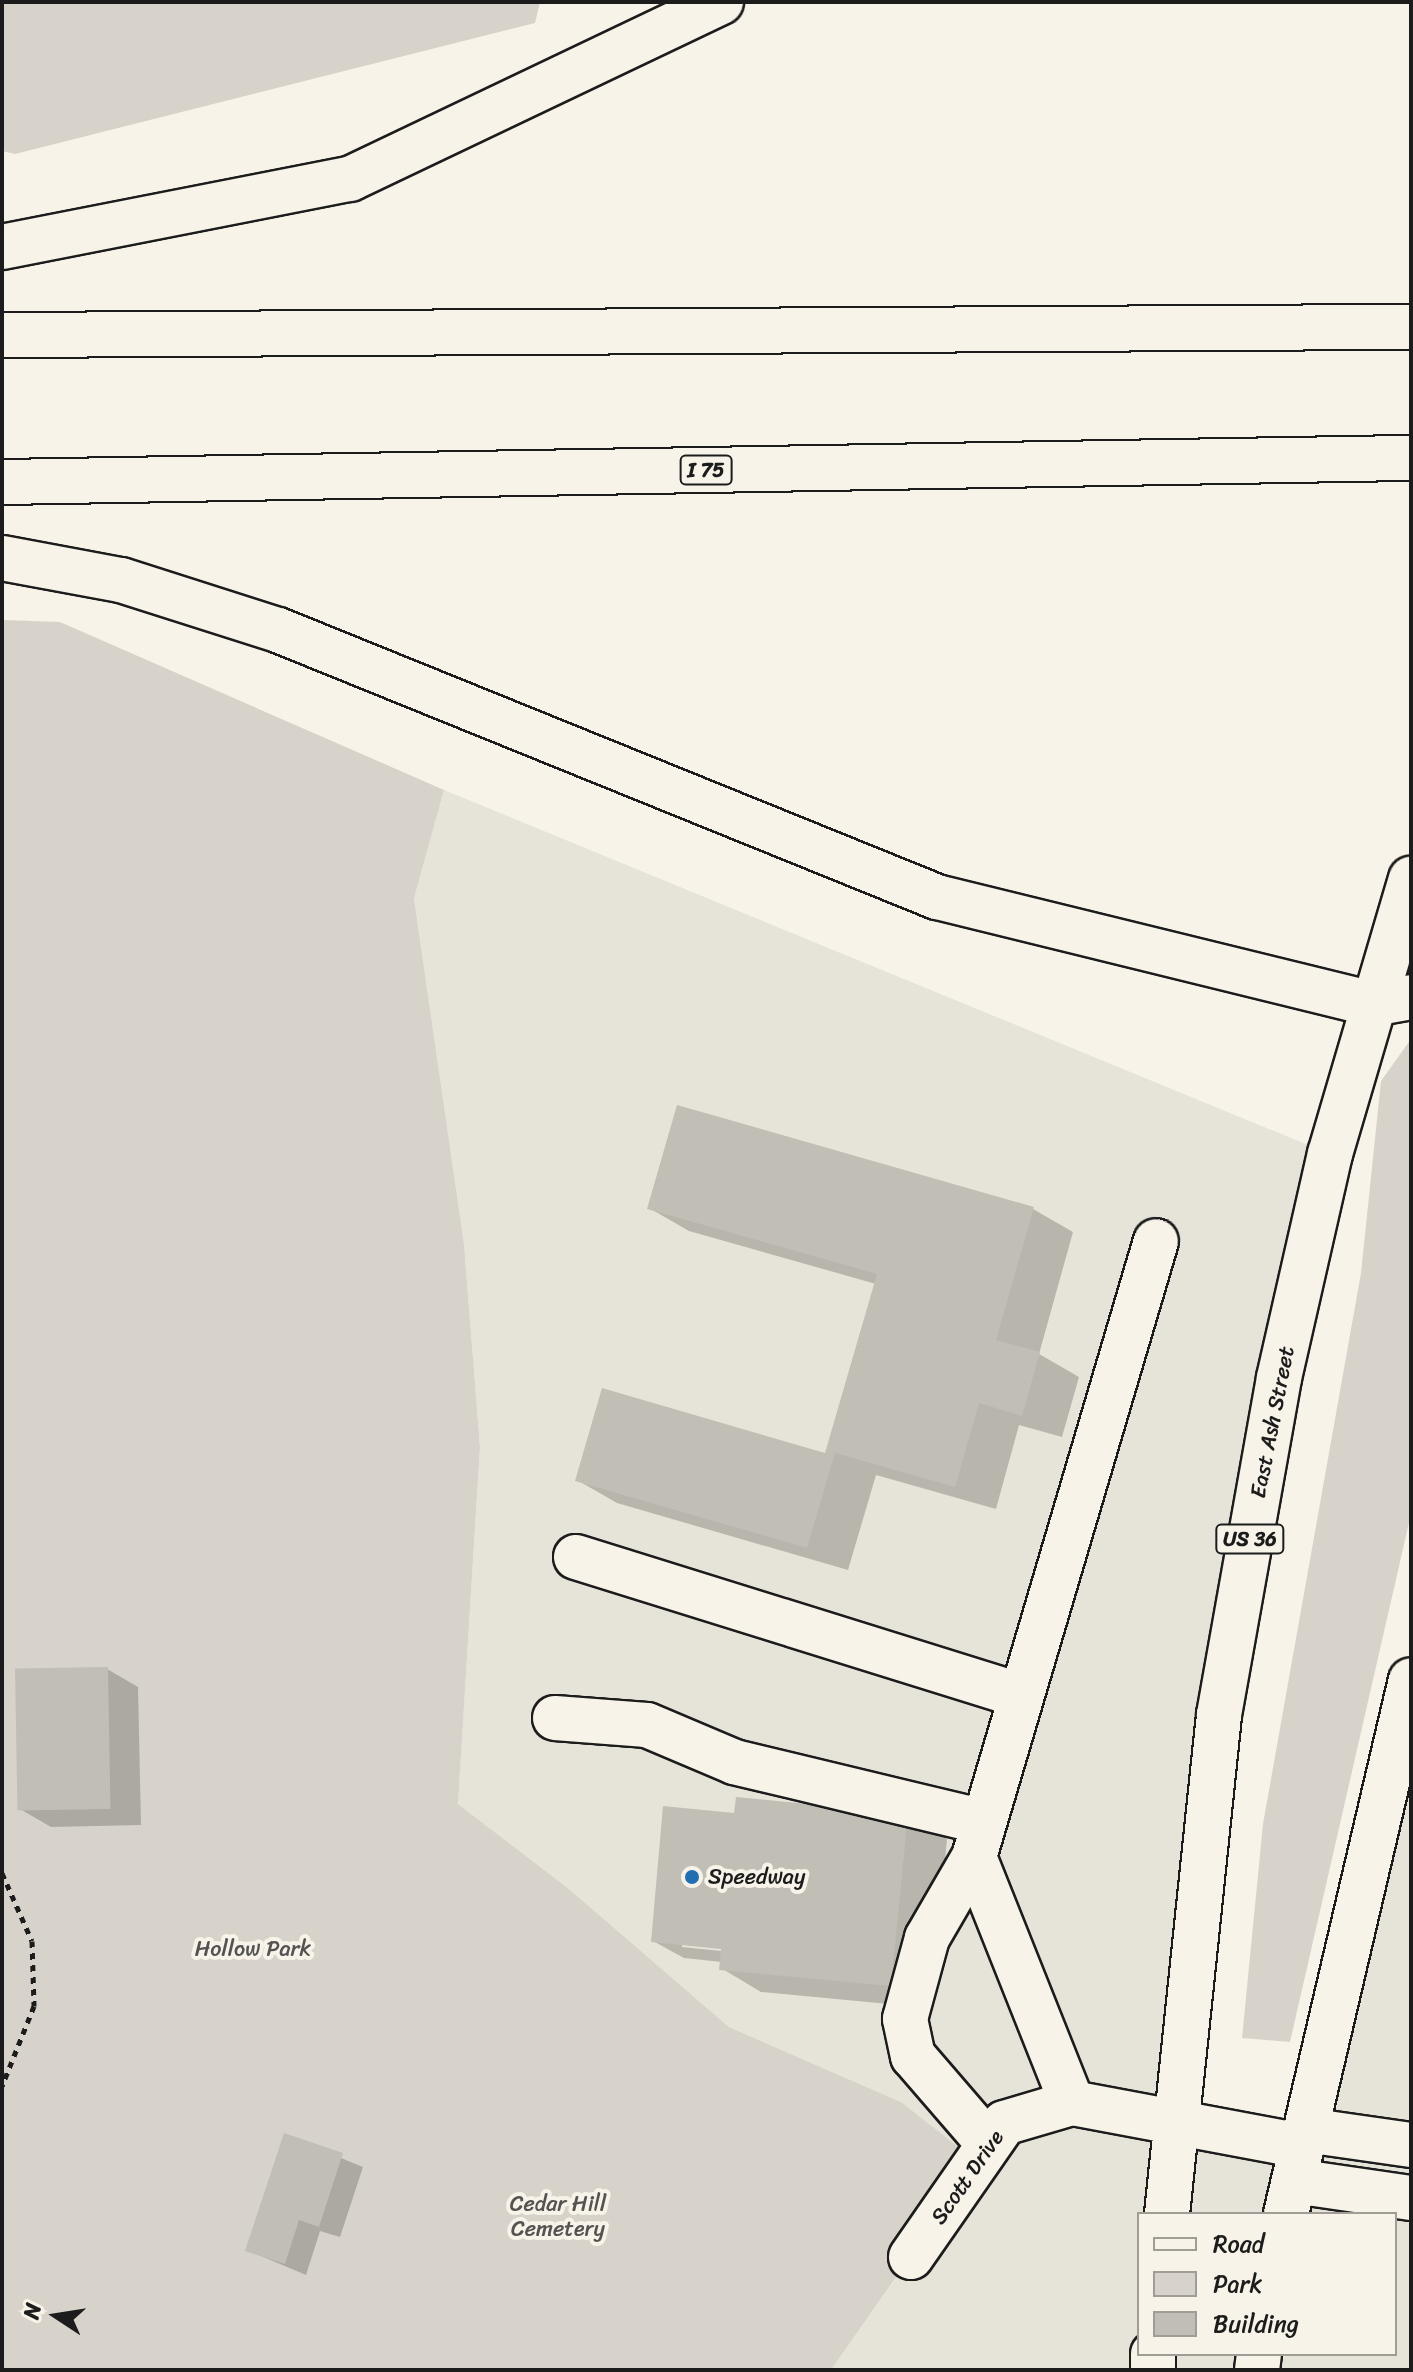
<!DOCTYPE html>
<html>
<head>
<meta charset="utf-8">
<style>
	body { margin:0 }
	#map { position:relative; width:1413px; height:2372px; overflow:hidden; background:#f7f3e8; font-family:Sriracha,sans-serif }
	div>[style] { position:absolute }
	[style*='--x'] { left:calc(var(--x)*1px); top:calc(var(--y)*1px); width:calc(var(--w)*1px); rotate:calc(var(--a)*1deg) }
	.built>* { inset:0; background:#e6e3d9 }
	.green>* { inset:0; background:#d7d3cb }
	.shadow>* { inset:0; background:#0003 }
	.building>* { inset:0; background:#c0beb5; transform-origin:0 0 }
	.path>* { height:5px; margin-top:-2.5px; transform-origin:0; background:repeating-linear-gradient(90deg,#1c1c1c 0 6px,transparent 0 12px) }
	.roads { filter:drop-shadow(2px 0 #1c1c1c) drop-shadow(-2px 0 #1c1c1c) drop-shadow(0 2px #1c1c1c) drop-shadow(0 -2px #1c1c1c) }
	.minor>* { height:44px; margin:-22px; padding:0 22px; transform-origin:22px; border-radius:22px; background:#f7f3e8 }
	.major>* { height:44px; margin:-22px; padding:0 22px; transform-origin:22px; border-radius:22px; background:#f7f3e8 }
	.highway>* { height:44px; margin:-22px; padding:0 22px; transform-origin:22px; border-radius:22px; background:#f7f3e8 }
	.dots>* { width:22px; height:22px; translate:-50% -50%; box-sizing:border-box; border:4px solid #f7f3e8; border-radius:50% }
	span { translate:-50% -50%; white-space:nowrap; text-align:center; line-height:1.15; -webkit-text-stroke:8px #f7f3e8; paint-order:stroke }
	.shield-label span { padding:2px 6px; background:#f7f3e8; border:2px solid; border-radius:6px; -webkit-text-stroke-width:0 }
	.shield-label { font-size:20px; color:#1c1c1c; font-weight:700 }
	.street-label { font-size:22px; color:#1c1c1c }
	.poi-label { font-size:22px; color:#1c1c1c }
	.left { translate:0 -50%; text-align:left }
	.park-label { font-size:22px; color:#545351 }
	.frame { position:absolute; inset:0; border:4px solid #1c1c1c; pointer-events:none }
	.legend { position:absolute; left:1137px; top:2212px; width:260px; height:144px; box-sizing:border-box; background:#f7f3e8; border:2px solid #9f9d96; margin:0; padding:10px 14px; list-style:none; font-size:24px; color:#1c1c1c }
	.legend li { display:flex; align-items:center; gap:16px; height:40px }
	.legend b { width:40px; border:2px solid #9f9d96 }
	.north { position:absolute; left:16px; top:2276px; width:80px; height:80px; -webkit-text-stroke:6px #f7f3e8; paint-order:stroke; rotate:282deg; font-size:22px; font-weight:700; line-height:32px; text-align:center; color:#1c1c1c }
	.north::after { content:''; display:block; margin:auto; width:28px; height:36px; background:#1c1c1c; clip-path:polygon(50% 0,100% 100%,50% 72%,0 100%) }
</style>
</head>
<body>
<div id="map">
	<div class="built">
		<div style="clip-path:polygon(evenodd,444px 790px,1330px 1154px,1279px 1378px,1178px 2118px,1302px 2146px,1411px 1680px,1411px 2370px,831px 2370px,911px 2257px,901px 2102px,729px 2027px,569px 1889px,458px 1804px,480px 1447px,464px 1244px,414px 897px,444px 790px,1139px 2214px,1395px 2214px,1395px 2354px,1139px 2354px,1139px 2214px)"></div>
	</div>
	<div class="green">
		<div style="clip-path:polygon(2px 2px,540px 2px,535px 23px,15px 154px,2px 151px)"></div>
		<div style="clip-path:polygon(2px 620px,60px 622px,444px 790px,414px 898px,464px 1244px,480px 1447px,458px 1804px,569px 1889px,729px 2027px,901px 2102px,977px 2162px,831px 2370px,2px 2370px)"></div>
		<div style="clip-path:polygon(1411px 1039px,1411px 1514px,1290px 2042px,1242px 2038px,1263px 1824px,1361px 1273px,1381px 1081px)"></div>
	</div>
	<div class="shadow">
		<div style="clip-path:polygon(678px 1107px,1033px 1209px,1073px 1232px,1039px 1354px,1079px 1377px,1062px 1437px,1019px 1425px,996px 1509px,876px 1475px,848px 1570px,617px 1503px,577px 1480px,826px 1455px,876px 1284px,689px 1231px,649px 1208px)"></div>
		<div style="clip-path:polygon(107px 1669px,138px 1687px,141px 1825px,51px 1827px,20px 1809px)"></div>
		<div style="clip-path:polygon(evenodd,736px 1815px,907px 1816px,947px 1839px,931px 2008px,761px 1992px,721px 1968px,722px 1962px,684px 1958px,653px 1941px,736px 1815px,682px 1943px,731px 1948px,731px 1952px,682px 1947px,682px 1943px)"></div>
		<div style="clip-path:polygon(285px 2135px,363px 2167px,340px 2237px,320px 2231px,306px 2275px,247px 2250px)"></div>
	</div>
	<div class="building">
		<div style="clip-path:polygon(677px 1105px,1034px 1207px,996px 1340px,1040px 1352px,1022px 1416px,979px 1403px,955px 1487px,835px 1453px,807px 1548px,575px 1481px,602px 1388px,825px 1453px,877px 1274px,647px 1209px)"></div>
		<div style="left:108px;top:1667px;width:142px;height:93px;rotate:89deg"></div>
		<div style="clip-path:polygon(736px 1797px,908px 1814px,891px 1986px,719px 1970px,721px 1949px,651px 1942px,663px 1806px,734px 1813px)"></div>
		<div style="clip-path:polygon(284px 2133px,343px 2153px,319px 2227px,299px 2220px,285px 2264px,245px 2251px)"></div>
	</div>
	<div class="path">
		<div style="--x:2;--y:1873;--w:74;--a:66.2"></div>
		<div style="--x:32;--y:1941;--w:65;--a:88.2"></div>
		<div style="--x:34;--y:2006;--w:86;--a:111.8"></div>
	</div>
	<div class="roads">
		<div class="minor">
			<div style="--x:576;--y:1557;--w:463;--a:17.3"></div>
			<div style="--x:555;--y:1718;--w:92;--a:4.4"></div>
			<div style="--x:647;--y:1725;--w:95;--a:23"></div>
			<div style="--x:734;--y:1762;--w:257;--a:13.5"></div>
			<div style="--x:974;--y:1857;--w:94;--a:120.1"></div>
			<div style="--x:927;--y:1938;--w:84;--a:105.2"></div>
			<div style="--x:905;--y:2019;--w:38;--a:78"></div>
			<div style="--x:913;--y:2056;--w:116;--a:49.2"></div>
			<div style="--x:1072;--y:2103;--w:265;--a:-111.7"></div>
			<div style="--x:974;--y:1857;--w:642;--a:-73.54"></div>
			<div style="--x:1306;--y:2130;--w:106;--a:8.1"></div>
			<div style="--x:1294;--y:2181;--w:118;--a:8.3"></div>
			<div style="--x:911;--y:2257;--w:163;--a:-55.2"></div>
			<div style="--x:1004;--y:2123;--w:71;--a:-16.4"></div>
			<div style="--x:1072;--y:2103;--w:234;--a:10.6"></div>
		</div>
		<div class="major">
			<div style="--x:1167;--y:2214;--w:502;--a:-84.05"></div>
			<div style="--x:1219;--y:1715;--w:342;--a:-79.9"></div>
			<div style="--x:1279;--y:1378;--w:230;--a:-77.2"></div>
			<div style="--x:1330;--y:1154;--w:287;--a:-73.6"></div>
			<div style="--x:1286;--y:2214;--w:548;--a:-76.83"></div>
			<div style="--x:1153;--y:2354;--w:16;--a:90"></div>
			<div style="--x:1257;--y:2370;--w:16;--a:-83"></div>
		</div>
		<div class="highway">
			<div style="--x:2;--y:247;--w:355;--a:-11.1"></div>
			<div style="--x:350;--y:179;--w:411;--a:-25.5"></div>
			<div style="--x:2;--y:335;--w:1409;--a:-0.33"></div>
			<div style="--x:2;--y:482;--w:1409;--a:-0.98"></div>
			<div style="--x:2;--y:558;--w:121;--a:10.5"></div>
			<div style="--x:121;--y:580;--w:165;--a:17.7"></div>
			<div style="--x:278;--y:630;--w:711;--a:22.06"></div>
			<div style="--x:937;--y:897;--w:448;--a:13.8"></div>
			<div style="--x:1372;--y:1004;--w:40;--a:-10"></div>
		</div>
	</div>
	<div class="dots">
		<div style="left:692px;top:1877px;background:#1f6fb2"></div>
	</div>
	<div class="shield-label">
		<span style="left:706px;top:470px">I 75</span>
		<span style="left:1250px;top:1539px">US 36</span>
	</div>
	<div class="street-label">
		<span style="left:1272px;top:1422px;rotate:-79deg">East Ash Street</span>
		<span style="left:967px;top:2177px;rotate:-55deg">Scott Drive</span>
	</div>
	<div class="poi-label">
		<span class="left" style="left:708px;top:1877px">Speedway</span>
	</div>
	<div class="park-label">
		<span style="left:253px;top:1949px">Hollow Park</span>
		<span style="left:558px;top:2216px">Cedar Hill<br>Cemetery</span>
	</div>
	<div class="frame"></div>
	<ul class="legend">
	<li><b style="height:10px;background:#f7f3e8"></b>Road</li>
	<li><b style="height:22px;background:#d7d3cb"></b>Park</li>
	<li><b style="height:22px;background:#c0beb5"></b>Building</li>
	</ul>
	<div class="north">N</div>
</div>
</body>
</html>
